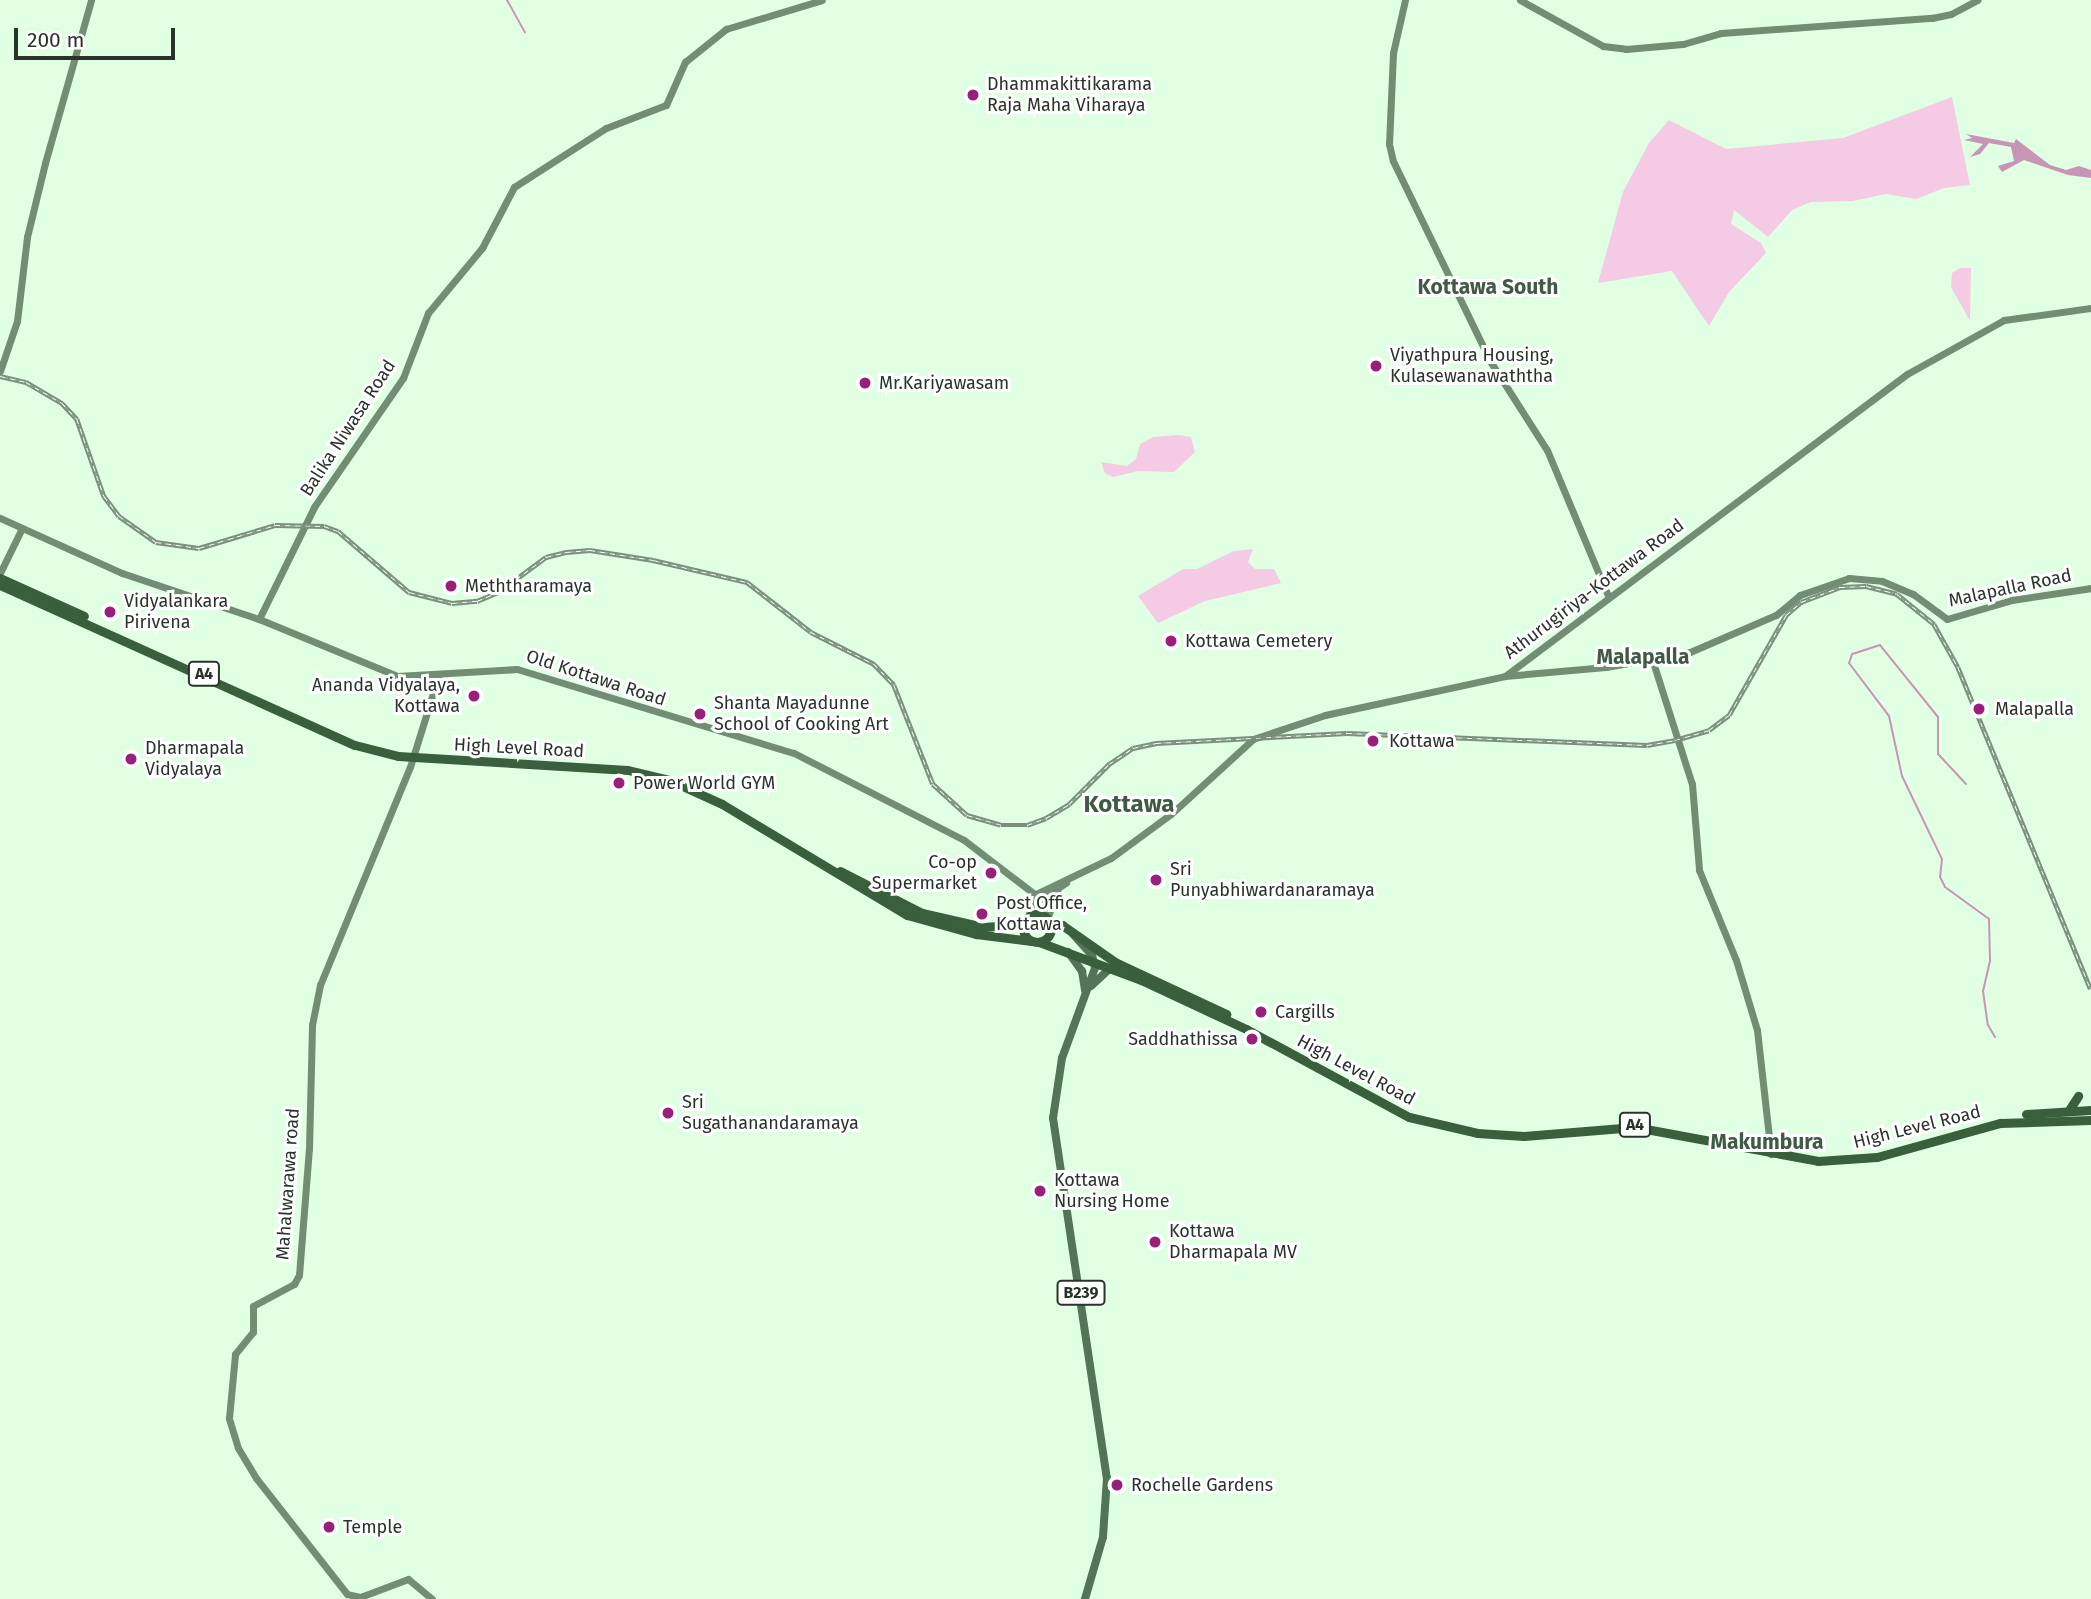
<!DOCTYPE html>
<html>
<head>
<meta charset="utf-8">
<style>
	body { margin:0 }
	#map { position:relative; width:2091px; height:1599px; overflow:hidden; background:#e0ffe3; font-family:"Fira Sans",sans-serif }
	div>[style] { position:absolute }
	[style*='--x'] { left:calc(var(--x)*1px); top:calc(var(--y)*1px); width:calc(var(--w)*1px); rotate:calc(var(--a)*1deg) }
	.green>* { inset:0; background:#f4cae4 }
	.water>* { inset:0; background:#c696b4 }
	.stream>* { height:2px; margin:-1px; padding:0 1px; transform-origin:1px; border-radius:1px; background:#c696b4 }
	.secondary>* { height:7px; margin:-3.5px; padding:0 3.5px; transform-origin:3.5px; border-radius:3.5px; background:#728d74 }
	.primary>* { height:8px; margin:-4px; padding:0 4px; transform-origin:4px; border-radius:4px; background:#537457 }
	.highway>* { height:9px; margin:-4.5px; padding:0 4.5px; transform-origin:4.5px; border-radius:4.5px; background:#395f3d }
	.highway>.ring { margin:-4.5px; padding:0; box-sizing:content-box; background:none; border:9px solid #395f3d; border-radius:50% }
	.rail>* { height:4.5px; margin-top:-2.25px; transform-origin:0; background:repeating-linear-gradient(90deg,#fff 0 5px,#7a8f7c 0 10px); box-sizing:border-box; border-block:2px solid #7a8f7c }
	.dots>* { width:19px; height:19px; translate:-50% -50%; box-sizing:border-box; border:4px solid #fff; border-radius:50% }
	span { translate:-50% -50%; white-space:nowrap; text-align:center; line-height:1.15; -webkit-text-stroke:6px #fff; paint-order:stroke }
	.shield-label span { padding:2px 5px; background:#fff; border:2px solid; border-radius:5px; -webkit-text-stroke-width:0 }
	.shield-label { font-size:16px; color:#283429; font-weight:700 }
	.poi-label { font-size:18px; color:#283429 }
	.left { translate:0 -50%; text-align:left }
	.right { translate:-100% -50%; text-align:right }
	.street-label { font-size:18px; color:#283429 }
	.quarter-label { font-size:21px; color:#405a43; font-weight:700 }
	.district-label { font-size:24px; color:#405a43; font-weight:700 }
	.scale { position:absolute; left:14px; top:28px; width:161px; height:32px; box-sizing:border-box; border:4px solid #283429; border-top:0; padding-left:9px; font-size:21px; line-height:24px; white-space:nowrap; color:#283429; -webkit-text-stroke:5px #fff; paint-order:stroke }
</style>
</head>
<body>
<div id="map">
	<div class="green">
		<div style="clip-path:polygon(1952px 97px,1970px 185px,1944px 188px,1916px 199px,1886px 194px,1853px 201px,1811px 202px,1792px 210px,1768px 237px,1734px 210px,1731px 224px,1761px 243px,1766px 253px,1729px 292px,1709px 326px,1672px 271px,1598px 283px,1623px 192px,1649px 143px,1669px 120px,1726px 149px,1843px 138px)"></div>
		<div style="clip-path:polygon(1960px 268px,1971px 268px,1970px 321px,1951px 287px,1952px 273px)"></div>
		<div style="clip-path:polygon(1179px 435px,1191px 437px,1195px 452px,1174px 472px,1138px 471px,1113px 477px,1105px 473px,1101px 462px,1127px 466px,1136px 459px,1140px 444px,1153px 437px)"></div>
		<div style="clip-path:polygon(1253px 549px,1248px 562px,1255px 569px,1274px 569px,1281px 583px,1205px 601px,1158px 623px,1138px 596px,1183px 569px,1197px 569px,1234px 551px)"></div>
	</div>
	<div class="water">
		<div style="clip-path:polygon(1966px 134px,2014px 143px,2016px 139px,2050px 165px,2066px 170px,2079px 166px,2091px 170px,2091px 178px,2068px 175px,2024px 160px,2002px 172px,1998px 166px,2014px 161px,2011px 147px,1989px 143px,1980px 154px,1970px 157px,1983px 144px,1964px 140px,1972px 138px)"></div>
	</div>
	<div class="stream">
		<div style="--x:507;--y:0;--w:37;--a:61"></div>
		<div style="--x:1966;--y:784;--w:41;--a:-133"></div>
		<div style="--x:1938;--y:754;--w:37;--a:-90"></div>
		<div style="--x:1938;--y:717;--w:92;--a:-128.9"></div>
		<div style="--x:1880;--y:645;--w:29;--a:162"></div>
		<div style="--x:1852;--y:654;--w:9;--a:108"></div>
		<div style="--x:1849;--y:663;--w:66;--a:53"></div>
		<div style="--x:1889;--y:716;--w:61;--a:77.8"></div>
		<div style="--x:1902;--y:776;--w:92;--a:64.3"></div>
		<div style="--x:1942;--y:859;--w:18;--a:96"></div>
		<div style="--x:1940;--y:877;--w:11;--a:63"></div>
		<div style="--x:1945;--y:887;--w:54;--a:36"></div>
		<div style="--x:1989;--y:919;--w:42;--a:88.6"></div>
		<div style="--x:1990;--y:961;--w:31;--a:103"></div>
		<div style="--x:1983;--y:991;--w:34;--a:82"></div>
		<div style="--x:1988;--y:1025;--w:14;--a:60"></div>
	</div>
	<div class="secondary">
		<div style="--x:1405;--y:0;--w:54;--a:102.8"></div>
		<div style="--x:1393;--y:53;--w:91;--a:92.5"></div>
		<div style="--x:1389;--y:144;--w:17;--a:77"></div>
		<div style="--x:1393;--y:161;--w:222;--a:64.1"></div>
		<div style="--x:1490;--y:361;--w:106;--a:57.4"></div>
		<div style="--x:1547;--y:450;--w:158;--a:67.3"></div>
		<div style="--x:1520;--y:0;--w:95;--a:29"></div>
		<div style="--x:1603;--y:46;--w:23;--a:7"></div>
		<div style="--x:1626;--y:49;--w:57;--a:-5"></div>
		<div style="--x:1683;--y:44;--w:40;--a:-16"></div>
		<div style="--x:1721;--y:33;--w:212;--a:-4.1"></div>
		<div style="--x:1932;--y:18;--w:19;--a:-12"></div>
		<div style="--x:1951;--y:14;--w:30;--a:-28"></div>
		<div style="--x:0;--y:371;--w:53;--a:-71.2"></div>
		<div style="--x:17;--y:321;--w:85;--a:-83.2"></div>
		<div style="--x:27;--y:237;--w:76;--a:-76.3"></div>
		<div style="--x:45;--y:163;--w:169;--a:-74.2"></div>
		<div style="--x:0;--y:518;--w:134;--a:24.3"></div>
		<div style="--x:122;--y:573;--w:145;--a:18.6"></div>
		<div style="--x:259;--y:619;--w:149;--a:22.4"></div>
		<div style="--x:397;--y:676;--w:120;--a:-3.3"></div>
		<div style="--x:517;--y:669;--w:289;--a:16.9"></div>
		<div style="--x:794;--y:753;--w:191;--a:27.1"></div>
		<div style="--x:964;--y:840;--w:97;--a:37.5"></div>
		<div style="--x:0;--y:573;--w:50;--a:-63.9"></div>
		<div style="--x:259;--y:619;--w:125;--a:-63.8"></div>
		<div style="--x:314;--y:507;--w:157;--a:-55.4"></div>
		<div style="--x:403;--y:378;--w:70;--a:-69"></div>
		<div style="--x:428;--y:313;--w:85;--a:-50.3"></div>
		<div style="--x:482;--y:248;--w:69;--a:-62.3"></div>
		<div style="--x:514;--y:187;--w:109;--a:-32.7"></div>
		<div style="--x:606;--y:128;--w:64;--a:-21"></div>
		<div style="--x:666;--y:105;--w:47;--a:-66.2"></div>
		<div style="--x:685;--y:62;--w:53;--a:-38.8"></div>
		<div style="--x:726;--y:29;--w:100;--a:-16.8"></div>
		<div style="--x:1652;--y:659;--w:131;--a:72.3"></div>
		<div style="--x:1692;--y:784;--w:86;--a:85.3"></div>
		<div style="--x:1699;--y:870;--w:97;--a:67.7"></div>
		<div style="--x:1736;--y:960;--w:73;--a:73.3"></div>
		<div style="--x:1757;--y:1030;--w:125;--a:83.6"></div>
		<div style="--x:1505;--y:676;--w:101;--a:-5.1"></div>
		<div style="--x:1606;--y:667;--w:85;--a:-10.1"></div>
		<div style="--x:1690;--y:652;--w:94;--a:-23.3"></div>
		<div style="--x:1776;--y:615;--w:31;--a:-40"></div>
		<div style="--x:1800;--y:595;--w:52;--a:-19.1"></div>
		<div style="--x:1849;--y:578;--w:33;--a:5"></div>
		<div style="--x:1882;--y:581;--w:34;--a:23"></div>
		<div style="--x:1913;--y:594;--w:42;--a:36.3"></div>
		<div style="--x:1947;--y:619;--w:68;--a:-16.3"></div>
		<div style="--x:2012;--y:600;--w:80;--a:-8.6"></div>
		<div style="--x:1041;--y:899;--w:30;--a:-33"></div>
		<div style="--x:1028;--y:918;--w:24;--a:-75"></div>
		<div style="--x:1034;--y:895;--w:85;--a:-25.7"></div>
		<div style="--x:1111;--y:858;--w:74;--a:-36.3"></div>
		<div style="--x:1171;--y:814;--w:111;--a:-42.4"></div>
		<div style="--x:1253;--y:739;--w:76;--a:-18.4"></div>
		<div style="--x:1325;--y:715;--w:184;--a:-12.2"></div>
		<div style="--x:1505;--y:676;--w:503;--a:-36.92"></div>
		<div style="--x:1907;--y:374;--w:111;--a:-29.1"></div>
		<div style="--x:2004;--y:320;--w:88;--a:-7.9"></div>
		<div style="--x:1047;--y:919;--w:30;--a:-70"></div>
		<div style="--x:432;--y:1599;--w:31;--a:-140"></div>
		<div style="--x:408;--y:1579;--w:51;--a:159.4"></div>
		<div style="--x:360;--y:1597;--w:13;--a:-167"></div>
		<div style="--x:347;--y:1594;--w:147;--a:-128.1"></div>
		<div style="--x:256;--y:1478;--w:35;--a:-121"></div>
		<div style="--x:238;--y:1448;--w:31;--a:-107"></div>
		<div style="--x:229;--y:1418;--w:64;--a:-84.6"></div>
		<div style="--x:235;--y:1354;--w:28;--a:-51"></div>
		<div style="--x:253;--y:1332;--w:26;--a:-90"></div>
		<div style="--x:253;--y:1306;--w:47;--a:-28.2"></div>
		<div style="--x:294;--y:1284;--w:10;--a:-61"></div>
		<div style="--x:299;--y:1275;--w:126;--a:-85.5"></div>
		<div style="--x:309;--y:1149;--w:124;--a:-88.6"></div>
		<div style="--x:312;--y:1025;--w:41;--a:-78.7"></div>
		<div style="--x:320;--y:985;--w:236;--a:-67.6"></div>
		<div style="--x:410;--y:767;--w:97;--a:-72.7"></div>
	</div>
	<div class="primary">
		<div style="--x:1072;--y:933;--w:30;--a:48"></div>
		<div style="--x:1092;--y:955;--w:13;--a:77"></div>
		<div style="--x:1095;--y:968;--w:96;--a:110.1"></div>
		<div style="--x:1062;--y:1058;--w:61;--a:98.5"></div>
		<div style="--x:1053;--y:1118;--w:364;--a:81.5"></div>
		<div style="--x:1107;--y:1478;--w:59;--a:93.9"></div>
		<div style="--x:1103;--y:1537;--w:65;--a:106.2"></div>
		<div style="--x:1068;--y:952;--w:24;--a:54"></div>
		<div style="--x:1082;--y:971;--w:19;--a:81"></div>
		<div style="--x:1091;--y:986;--w:26;--a:-43"></div>
	</div>
	<div class="highway">
		<div style="--x:0;--y:578;--w:92;--a:24.3"></div>
		<div style="--x:0;--y:585;--w:389;--a:24.3"></div>
		<div style="--x:355;--y:745;--w:44;--a:14.3"></div>
		<div style="--x:398;--y:756;--w:230;--a:3.5"></div>
		<div style="--x:628;--y:770;--w:42;--a:13.7"></div>
		<div style="--x:669;--y:780;--w:58;--a:24.4"></div>
		<div style="--x:722;--y:804;--w:216;--a:31"></div>
		<div style="--x:907;--y:915;--w:72;--a:15.4"></div>
		<div style="--x:976;--y:934;--w:56;--a:7.1"></div>
		<div style="--x:840;--y:871;--w:92;--a:27.1"></div>
		<div style="--x:922;--y:913;--w:64;--a:12.7"></div>
		<div style="--x:984;--y:927;--w:40;--a:-4.3"></div>
		<div class="ring" style="left:1023px;top:914px;width:19px;height:19px"></div>
		<div style="--x:1049;--y:921;--w:14;--a:17"></div>
		<div style="--x:1062;--y:925;--w:65;--a:34.9"></div>
		<div style="--x:1115;--y:962;--w:123;--a:25.1"></div>
		<div style="--x:1039;--y:942;--w:109;--a:20.4"></div>
		<div style="--x:1141;--y:980;--w:116;--a:25"></div>
		<div style="--x:1246;--y:1029;--w:185;--a:28.4"></div>
		<div style="--x:1409;--y:1117;--w:70;--a:13.2"></div>
		<div style="--x:1477;--y:1133;--w:47;--a:3.7"></div>
		<div style="--x:1524;--y:1136;--w:111;--a:-4.6"></div>
		<div style="--x:1635;--y:1127;--w:186;--a:10.5"></div>
		<div style="--x:1818;--y:1161;--w:59;--a:-3.9"></div>
		<div style="--x:1877;--y:1157;--w:128;--a:-15.5"></div>
		<div style="--x:2000;--y:1123;--w:91;--a:-1.9"></div>
		<div style="--x:2069;--y:1110;--w:17;--a:-57"></div>
		<div style="--x:2026;--y:1114;--w:65;--a:-3.5"></div>
	</div>
	<div class="rail">
		<div style="--x:0;--y:376;--w:27;--a:13"></div>
		<div style="--x:26;--y:382;--w:42;--a:30.3"></div>
		<div style="--x:62;--y:403;--w:22;--a:47"></div>
		<div style="--x:77;--y:419;--w:82;--a:70.7"></div>
		<div style="--x:104;--y:496;--w:25;--a:53"></div>
		<div style="--x:119;--y:516;--w:45;--a:35.1"></div>
		<div style="--x:156;--y:542;--w:43;--a:7.9"></div>
		<div style="--x:199;--y:548;--w:79;--a:-16.8"></div>
		<div style="--x:275;--y:525;--w:49;--a:1.2"></div>
		<div style="--x:324;--y:526;--w:15;--a:20"></div>
		<div style="--x:338;--y:531;--w:94;--a:40.7"></div>
		<div style="--x:409;--y:592;--w:44;--a:14.3"></div>
		<div style="--x:452;--y:603;--w:25;--a:-5"></div>
		<div style="--x:477;--y:601;--w:25;--a:-23"></div>
		<div style="--x:500;--y:591;--w:57;--a:-36.5"></div>
		<div style="--x:546;--y:557;--w:21;--a:-14"></div>
		<div style="--x:566;--y:552;--w:24;--a:-5"></div>
		<div style="--x:590;--y:550;--w:64;--a:9"></div>
		<div style="--x:653;--y:560;--w:97;--a:13.2"></div>
		<div style="--x:747;--y:582;--w:81;--a:38"></div>
		<div style="--x:811;--y:632;--w:71;--a:26.9"></div>
		<div style="--x:874;--y:664;--w:29;--a:46"></div>
		<div style="--x:894;--y:685;--w:106;--a:68.5"></div>
		<div style="--x:933;--y:784;--w:46;--a:42.4"></div>
		<div style="--x:967;--y:815;--w:35;--a:16"></div>
		<div style="--x:1001;--y:825;--w:26;--a:0"></div>
		<div style="--x:1027;--y:825;--w:20;--a:-20"></div>
		<div style="--x:1046;--y:818;--w:27;--a:-31"></div>
		<div style="--x:1069;--y:804;--w:57;--a:-45"></div>
		<div style="--x:1109;--y:764;--w:29;--a:-34"></div>
		<div style="--x:1133;--y:748;--w:24;--a:-12"></div>
		<div style="--x:1156;--y:743;--w:191;--a:-3"></div>
		<div style="--x:1347;--y:733;--w:300;--a:2.3"></div>
		<div style="--x:1647;--y:745;--w:28;--a:-10"></div>
		<div style="--x:1675;--y:740;--w:35;--a:-16"></div>
		<div style="--x:1709;--y:730;--w:25;--a:-37"></div>
		<div style="--x:1729;--y:715;--w:115;--a:-60.3"></div>
		<div style="--x:1786;--y:615;--w:20;--a:-41"></div>
		<div style="--x:1801;--y:602;--w:42;--a:-21"></div>
		<div style="--x:1840;--y:587;--w:26;--a:-2"></div>
		<div style="--x:1866;--y:586;--w:32;--a:14"></div>
		<div style="--x:1897;--y:594;--w:48;--a:39"></div>
		<div style="--x:1934;--y:624;--w:49;--a:60.8"></div>
		<div style="--x:1958;--y:667;--w:348;--a:67.6"></div>
	</div>
	<div class="dots">
		<div style="left:973px;top:95px;background:#99207a"></div>
		<div style="left:1376px;top:366px;background:#99207a"></div>
		<div style="left:865px;top:383px;background:#99207a"></div>
		<div style="left:451px;top:586px;background:#99207a"></div>
		<div style="left:110px;top:612px;background:#99207a"></div>
		<div style="left:1171px;top:641px;background:#99207a"></div>
		<div style="left:474px;top:696px;background:#99207a"></div>
		<div style="left:1979px;top:709px;background:#99207a"></div>
		<div style="left:700px;top:714px;background:#99207a"></div>
		<div style="left:1373px;top:741px;background:#99207a"></div>
		<div style="left:131px;top:759px;background:#99207a"></div>
		<div style="left:619px;top:783px;background:#99207a"></div>
		<div style="left:991px;top:873px;background:#99207a"></div>
		<div style="left:1156px;top:880px;background:#99207a"></div>
		<div style="left:982px;top:914px;background:#99207a"></div>
		<div style="left:1261px;top:1012px;background:#99207a"></div>
		<div style="left:1252px;top:1039px;background:#99207a"></div>
		<div style="left:668px;top:1113px;background:#99207a"></div>
		<div style="left:1040px;top:1191px;background:#99207a"></div>
		<div style="left:1155px;top:1242px;background:#99207a"></div>
		<div style="left:1117px;top:1485px;background:#99207a"></div>
		<div style="left:329px;top:1527px;background:#99207a"></div>
	</div>
	<div class="shield-label">
		<span style="left:204px;top:674px">A4</span>
		<span style="left:1635px;top:1125px">A4</span>
		<span style="left:1081px;top:1293px">B239</span>
	</div>
	<div class="poi-label">
		<span class="left" style="left:987px;top:95px">Dhammakittikarama<br>Raja Maha Viharaya</span>
		<span class="left" style="left:1390px;top:366px">Viyathpura Housing,<br>Kulasewanawaththa</span>
		<span class="left" style="left:879px;top:383px">Mr.Kariyawasam</span>
		<span class="left" style="left:465px;top:586px">Meththaramaya</span>
		<span class="left" style="left:124px;top:612px">Vidyalankara<br>Pirivena</span>
		<span class="left" style="left:1185px;top:641px">Kottawa Cemetery</span>
		<span class="right" style="left:460px;top:696px">Ananda Vidyalaya,<br>Kottawa</span>
		<span class="left" style="left:714px;top:714px">Shanta Mayadunne<br>School of Cooking Art</span>
		<span class="left" style="left:1995px;top:709px">Malapalla</span>
		<span class="left" style="left:1389px;top:741px">Kottawa</span>
		<span class="left" style="left:145px;top:759px">Dharmapala<br>Vidyalaya</span>
		<span class="left" style="left:633px;top:783px">Power World GYM</span>
		<span class="right" style="left:977px;top:873px">Co-op<br>Supermarket</span>
		<span class="left" style="left:1170px;top:880px">Sri<br>Punyabhiwardanaramaya</span>
		<span class="left" style="left:996px;top:914px">Post Office,<br>Kottawa</span>
		<span class="left" style="left:1275px;top:1012px">Cargills</span>
		<span class="right" style="left:1238px;top:1039px">Saddhathissa</span>
		<span class="left" style="left:682px;top:1113px">Sri<br>Sugathanandaramaya</span>
		<span class="left" style="left:1054px;top:1191px">Kottawa<br>Nursing Home</span>
		<span class="left" style="left:1169px;top:1242px">Kottawa<br>Dharmapala MV</span>
		<span class="left" style="left:1131px;top:1485px">Rochelle Gardens</span>
		<span class="left" style="left:343px;top:1527px">Temple</span>
	</div>
	<div class="street-label">
		<span style="left:348px;top:428px;rotate:-57deg">Balika Niwasa Road</span>
		<span style="left:2010px;top:588px;rotate:-12deg">Malapalla Road</span>
		<span style="left:1594px;top:589px;rotate:-37deg">Athurugiriya-Kottawa Road</span>
		<span style="left:596px;top:678px;rotate:18deg">Old Kottawa Road</span>
		<span style="left:519px;top:748px;rotate:3deg">High Level Road</span>
		<span style="left:1356px;top:1070px;rotate:28deg">High Level Road</span>
		<span style="left:1917px;top:1127px;rotate:-14deg">High Level Road</span>
		<span style="left:288px;top:1184px;rotate:-86deg">Mahalwarawa road</span>
	</div>
	<div class="quarter-label">
		<span style="left:1488px;top:287px">Kottawa South</span>
		<span style="left:1643px;top:657px">Malapalla</span>
		<span style="left:1767px;top:1142px">Makumbura</span>
	</div>
	<div class="district-label">
		<span style="left:1129px;top:805px">Kottawa</span>
	</div>
	<div class="scale">200 m</div>
</div>
</body>
</html>
